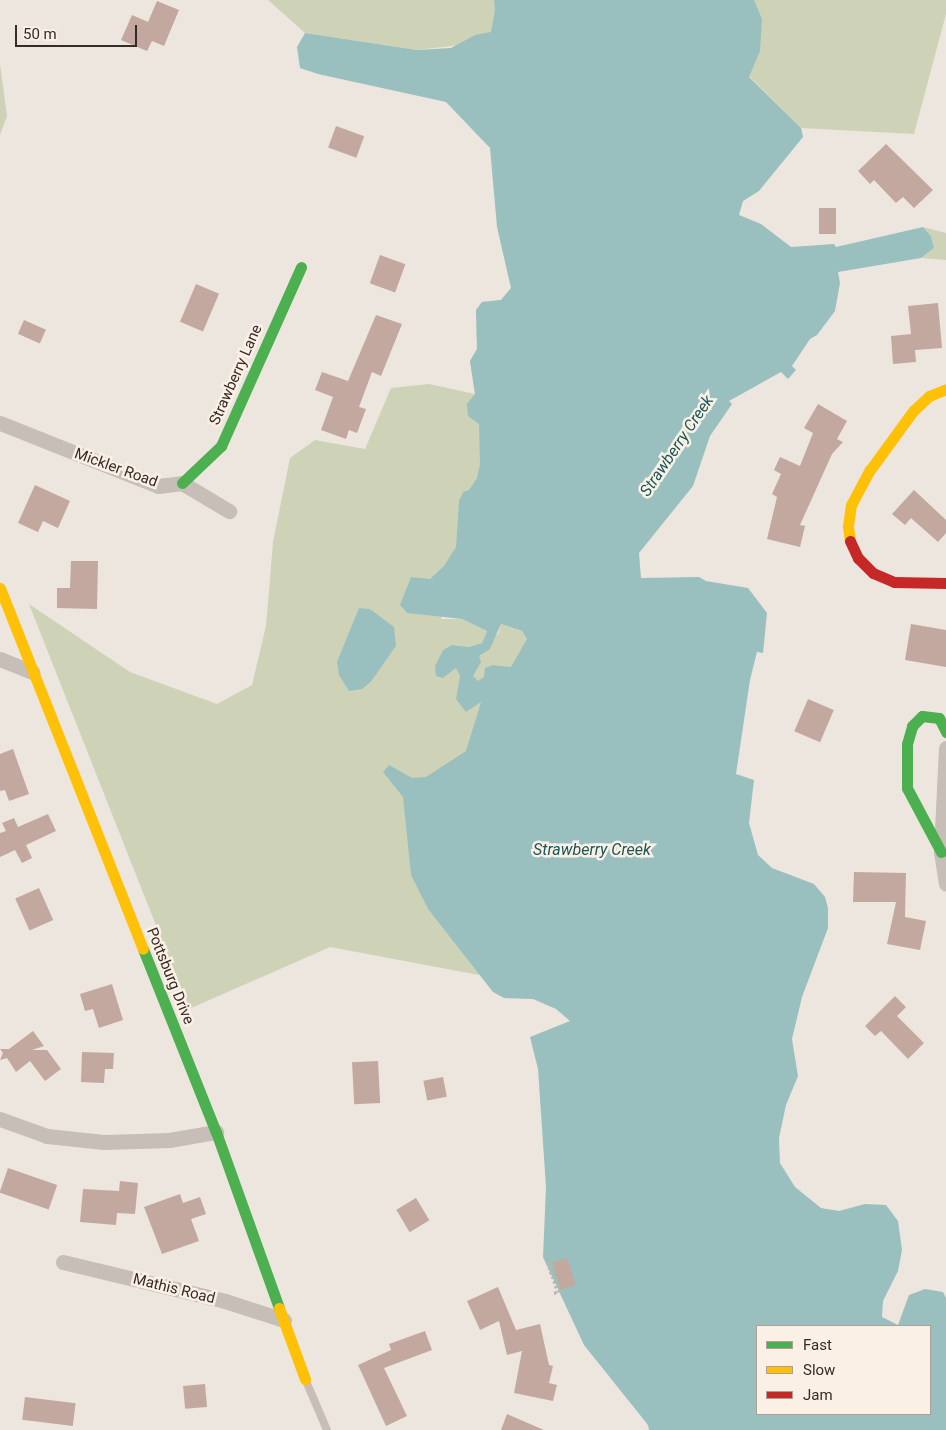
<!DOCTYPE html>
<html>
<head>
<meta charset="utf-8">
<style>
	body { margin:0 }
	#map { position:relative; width:946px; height:1430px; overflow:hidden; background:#ede6de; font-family:Roboto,sans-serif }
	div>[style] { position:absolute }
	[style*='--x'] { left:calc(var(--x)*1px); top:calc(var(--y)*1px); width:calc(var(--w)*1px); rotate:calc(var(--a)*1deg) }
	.green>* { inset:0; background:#ced3b7 }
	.water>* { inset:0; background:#99c0bf }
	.building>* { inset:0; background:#c2a89f; transform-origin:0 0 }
	.path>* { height:3px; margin-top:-1.5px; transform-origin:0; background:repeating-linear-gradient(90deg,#bfb6b0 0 2.5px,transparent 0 5px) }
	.lane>* { height:8px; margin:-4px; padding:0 4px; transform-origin:4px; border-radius:4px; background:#c6beb7 }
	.street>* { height:15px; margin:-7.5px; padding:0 7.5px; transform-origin:7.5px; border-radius:7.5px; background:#c6beb7 }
	.fast>* { height:11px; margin:-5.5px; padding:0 5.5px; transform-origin:5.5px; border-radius:5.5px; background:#4caf50 }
	.slow>* { height:11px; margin:-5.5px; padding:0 5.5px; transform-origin:5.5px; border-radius:5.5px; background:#ffc107 }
	.jam>* { height:11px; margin:-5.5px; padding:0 5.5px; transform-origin:5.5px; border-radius:5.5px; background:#c62828 }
	span { translate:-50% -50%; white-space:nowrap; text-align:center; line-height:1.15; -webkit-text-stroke:5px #faf0e5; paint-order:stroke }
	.street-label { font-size:15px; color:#362b26 }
	.water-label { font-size:16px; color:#19575a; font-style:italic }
	.legend { position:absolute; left:756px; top:1325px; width:175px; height:90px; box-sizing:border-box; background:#faf0e5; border:1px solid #aca199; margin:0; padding:6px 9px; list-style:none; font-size:15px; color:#362b26 }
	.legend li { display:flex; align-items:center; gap:10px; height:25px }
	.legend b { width:25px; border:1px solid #aca199 }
	.scale { position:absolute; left:15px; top:25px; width:122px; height:22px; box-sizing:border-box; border:2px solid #362b26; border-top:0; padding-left:6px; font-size:15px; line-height:18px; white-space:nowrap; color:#362b26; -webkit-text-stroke:4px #faf0e5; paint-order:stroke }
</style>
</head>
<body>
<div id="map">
	<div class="green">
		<div style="clip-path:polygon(268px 0,555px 0,563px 33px,417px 50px,305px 33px)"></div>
		<div style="clip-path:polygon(731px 0,946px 0,946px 14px,914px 134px,801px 128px,750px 77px,696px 42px)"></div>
		<div style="clip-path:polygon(0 64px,7px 116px,0 135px)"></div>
		<div style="clip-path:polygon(923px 227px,946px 233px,946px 260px,921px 258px,934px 248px,931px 236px)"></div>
		<div style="clip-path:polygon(evenodd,511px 288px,491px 440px,441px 619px,462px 619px,487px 631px,482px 643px,469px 647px,452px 645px,443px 678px,498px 634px,501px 624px,522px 631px,527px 639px,479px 975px,330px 947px,189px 1009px,29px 604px,130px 672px,217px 704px,252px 685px,266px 626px,273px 542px,290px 458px,315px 440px,365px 449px,391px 388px,429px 384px,475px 394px,470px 361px,477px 349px,476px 310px,482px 302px,501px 300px,511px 288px,370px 609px,379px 617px,396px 646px,371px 682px,362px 689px,370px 609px)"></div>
	</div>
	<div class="water">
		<div style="clip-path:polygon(evenodd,494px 0,754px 0,762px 19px,760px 51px,749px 77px,801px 128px,803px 137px,759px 191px,743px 201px,739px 215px,761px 224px,791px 247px,834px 244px,836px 247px,923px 227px,931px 236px,934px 248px,921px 258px,838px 272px,840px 283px,835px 311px,817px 335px,810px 339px,792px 366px,796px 370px,788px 379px,781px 372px,729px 401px,732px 404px,710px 436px,693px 486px,639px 553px,641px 578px,699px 577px,706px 581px,748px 588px,767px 613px,763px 653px,757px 652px,750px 680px,736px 774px,754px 780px,749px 823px,758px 855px,772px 868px,814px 884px,825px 897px,828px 908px,828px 928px,802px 997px,792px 1039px,798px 1076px,786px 1105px,779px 1138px,780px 1163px,795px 1187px,821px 1208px,839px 1211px,865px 1204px,886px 1205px,898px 1221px,902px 1250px,898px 1271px,883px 1301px,882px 1317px,898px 1325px,909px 1295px,925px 1289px,943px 1292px,946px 1298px,946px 1430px,649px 1430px,648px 1425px,584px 1345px,543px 1257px,546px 1187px,538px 1069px,530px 1037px,570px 1021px,556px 1009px,533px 999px,504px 998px,493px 992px,428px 909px,411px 875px,403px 797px,383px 772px,389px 765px,412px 778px,426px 777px,466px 751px,481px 702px,466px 712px,456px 699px,460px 676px,456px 668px,443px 678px,436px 676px,435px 666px,443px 650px,452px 645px,469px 647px,482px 643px,487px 631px,462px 619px,407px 613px,400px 605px,411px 577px,430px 579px,444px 566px,456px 547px,459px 501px,463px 492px,469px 490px,477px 478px,480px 464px,479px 424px,468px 416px,467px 404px,475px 394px,470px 361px,477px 349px,476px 310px,482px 302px,501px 300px,511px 288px,497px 227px,490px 148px,446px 102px,318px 74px,300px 68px,297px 47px,305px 33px,417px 50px,451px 48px,475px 35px,491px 32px,495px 10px,494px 0,501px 624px,522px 631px,527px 639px,511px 667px,493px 665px,485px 668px,484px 677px,478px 681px,473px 676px,481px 662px,479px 656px,490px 649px,501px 624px,494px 0,757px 1326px,930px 1326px,930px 1414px,757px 1414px,757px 1326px)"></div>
		<div style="clip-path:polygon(359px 608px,370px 609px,394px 627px,396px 646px,371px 682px,362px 689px,349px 691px,339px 675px,337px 662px)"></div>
	</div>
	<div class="building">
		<div style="clip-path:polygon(157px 1px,179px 10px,164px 46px,152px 41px,147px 51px,121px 40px,132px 15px,148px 22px)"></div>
		<div style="left:336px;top:126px;width:30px;height:23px;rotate:20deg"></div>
		<div style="clip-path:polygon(886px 144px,933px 190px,914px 208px,903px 197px,896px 203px,874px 180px,870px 184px,858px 171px)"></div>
		<div style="left:819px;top:208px;width:17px;height:26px"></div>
		<div style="left:380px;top:255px;width:27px;height:30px;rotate:20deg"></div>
		<div style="left:196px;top:284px;width:25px;height:41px;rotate:23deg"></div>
		<div style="clip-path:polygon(938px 303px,942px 348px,915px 350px,916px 362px,893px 364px,891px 336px,911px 334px,908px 306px)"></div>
		<div style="clip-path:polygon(376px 315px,402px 324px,381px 376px,372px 372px,359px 407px,366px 409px,357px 433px,349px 430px,346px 439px,321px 430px,333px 397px,315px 390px,322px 372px,348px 381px)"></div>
		<div style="left:24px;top:320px;width:24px;height:15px;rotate:24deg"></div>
		<div style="clip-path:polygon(818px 404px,847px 421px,837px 439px,843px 442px,832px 454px,800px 525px,805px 526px,800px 547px,767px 539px,777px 497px,772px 494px,781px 474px,774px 470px,780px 457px,800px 466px,813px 433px,804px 428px)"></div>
		<div style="clip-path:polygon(35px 485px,70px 501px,58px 528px,43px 521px,38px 532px,18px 523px)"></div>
		<div style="clip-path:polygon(914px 490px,946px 520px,946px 533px,938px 542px,911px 518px,905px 525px,892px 514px)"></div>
		<div style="clip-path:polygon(71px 561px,98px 561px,97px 609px,57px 608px,57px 588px,70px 588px)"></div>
		<div style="clip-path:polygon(911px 624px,946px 630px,946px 667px,905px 660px)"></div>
		<div style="left:808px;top:699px;width:28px;height:35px;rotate:23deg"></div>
		<div style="clip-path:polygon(13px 749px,29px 794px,9px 801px,5px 790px,0 791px,0 754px)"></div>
		<div style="clip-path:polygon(48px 814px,56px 831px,26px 845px,32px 858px,22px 863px,15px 850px,0 857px,0 833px,6px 831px,2px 823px,14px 818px,18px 827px)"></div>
		<div style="clip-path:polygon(854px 872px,906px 873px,905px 917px,926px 921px,920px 950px,887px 944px,896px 902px,853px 902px)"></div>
		<div style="left:39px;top:888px;width:35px;height:26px;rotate:66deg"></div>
		<div style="clip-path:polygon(112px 984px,123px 1020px,99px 1028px,93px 1009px,85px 1011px,80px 994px)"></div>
		<div style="clip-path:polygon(895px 996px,906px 1007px,897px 1016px,924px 1043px,908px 1059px,881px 1031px,875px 1036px,865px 1026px)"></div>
		<div style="clip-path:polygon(33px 1031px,44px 1046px,32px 1050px,47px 1050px,61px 1069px,45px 1081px,30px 1061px,16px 1072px,7px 1058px,0 1060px,3px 1053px,0 1049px,9px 1049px)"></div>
		<div style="clip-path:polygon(82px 1052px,114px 1053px,113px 1069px,105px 1069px,104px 1083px,81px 1082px)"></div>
		<div style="left:378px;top:1061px;width:42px;height:26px;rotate:87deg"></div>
		<div style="left:443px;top:1077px;width:20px;height:20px;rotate:79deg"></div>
		<div style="left:8px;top:1168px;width:52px;height:26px;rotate:19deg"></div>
		<div style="clip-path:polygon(120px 1181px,138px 1183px,135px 1214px,117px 1213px,116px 1225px,80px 1222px,83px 1189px,119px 1191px)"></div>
		<div style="clip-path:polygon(180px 1194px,183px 1203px,200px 1197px,206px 1214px,191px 1219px,199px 1241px,162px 1254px,144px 1207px)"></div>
		<div style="left:416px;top:1198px;width:26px;height:23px;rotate:59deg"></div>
		<div style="left:567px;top:1258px;width:28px;height:16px;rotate:72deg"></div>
		<div style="clip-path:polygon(498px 1287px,516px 1330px,540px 1324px,549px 1365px,553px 1366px,549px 1383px,557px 1385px,553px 1401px,514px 1393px,522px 1351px,507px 1355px,499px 1321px,480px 1330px,467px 1301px)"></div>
		<div style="clip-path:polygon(425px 1331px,432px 1350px,384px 1368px,407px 1416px,386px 1426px,358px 1365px,391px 1350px,389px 1344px)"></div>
		<div style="left:205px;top:1384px;width:23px;height:22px;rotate:85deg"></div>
		<div style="left:25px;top:1397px;width:51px;height:23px;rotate:7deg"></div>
		<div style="clip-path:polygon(507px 1414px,544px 1430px,501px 1430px)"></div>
	</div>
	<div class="path">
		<div style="--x:547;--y:1262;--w:32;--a:70"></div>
		<div style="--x:554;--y:1293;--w:8;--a:-23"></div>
	</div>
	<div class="lane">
		<div style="--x:306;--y:1381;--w:53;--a:66.8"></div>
	</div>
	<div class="street">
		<div style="--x:0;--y:423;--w:170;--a:21.7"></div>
		<div style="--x:158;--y:486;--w:24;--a:-7"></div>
		<div style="--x:182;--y:483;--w:55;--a:30.8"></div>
		<div style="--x:0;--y:659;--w:35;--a:22"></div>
		<div style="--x:946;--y:748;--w:104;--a:92.8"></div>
		<div style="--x:941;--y:852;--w:32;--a:81"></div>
		<div style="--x:0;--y:1119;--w:50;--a:19.9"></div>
		<div style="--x:47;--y:1136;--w:57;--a:6"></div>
		<div style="--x:104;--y:1142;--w:65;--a:-1.8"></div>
		<div style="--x:169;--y:1140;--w:48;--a:-9.7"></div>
		<div style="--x:63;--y:1262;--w:167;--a:13.5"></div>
		<div style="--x:225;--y:1301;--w:62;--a:17.9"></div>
	</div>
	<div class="fast">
		<div style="--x:182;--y:483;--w:54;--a:-43.5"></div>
		<div style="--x:221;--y:446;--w:196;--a:-65.9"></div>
		<div style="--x:941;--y:852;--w:72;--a:-118"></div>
		<div style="--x:907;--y:788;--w:44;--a:-90"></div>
		<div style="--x:907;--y:744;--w:19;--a:-74"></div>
		<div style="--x:912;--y:726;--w:14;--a:-45"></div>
		<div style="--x:922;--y:716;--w:17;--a:7"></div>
		<div style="--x:939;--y:718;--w:16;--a:63"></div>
		<div style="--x:143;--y:949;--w:197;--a:68.3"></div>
		<div style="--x:216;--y:1132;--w:187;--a:70.3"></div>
	</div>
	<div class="slow">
		<div style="--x:850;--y:541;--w:15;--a:-98"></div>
		<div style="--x:848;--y:526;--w:21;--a:-82"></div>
		<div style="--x:851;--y:505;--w:40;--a:-62"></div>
		<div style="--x:870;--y:470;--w:73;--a:-53.9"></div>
		<div style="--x:913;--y:411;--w:22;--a:-43"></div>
		<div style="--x:929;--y:396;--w:18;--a:-22"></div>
		<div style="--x:0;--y:588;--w:388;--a:68.4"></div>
		<div style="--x:279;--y:1308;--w:76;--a:69.9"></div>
	</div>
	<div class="jam">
		<div style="--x:850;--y:541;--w:19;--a:65"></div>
		<div style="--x:858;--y:558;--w:21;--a:45"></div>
		<div style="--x:873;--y:573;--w:23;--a:23"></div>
		<div style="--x:894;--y:582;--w:52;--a:1.1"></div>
	</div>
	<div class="street-label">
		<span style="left:236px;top:375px;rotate:-66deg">Strawberry Lane</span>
		<span style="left:116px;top:468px;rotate:20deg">Mickler Road</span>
		<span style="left:170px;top:976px;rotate:68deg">Pottsburg Drive</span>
		<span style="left:174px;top:1289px;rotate:14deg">Mathis Road</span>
	</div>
	<div class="water-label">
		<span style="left:677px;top:446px;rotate:-56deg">Strawberry Creek</span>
		<span style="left:592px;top:850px">Strawberry Creek</span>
	</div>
	<ul class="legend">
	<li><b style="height:6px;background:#4caf50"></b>Fast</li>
	<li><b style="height:6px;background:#ffc107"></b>Slow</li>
	<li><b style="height:6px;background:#c62828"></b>Jam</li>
	</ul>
	<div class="scale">50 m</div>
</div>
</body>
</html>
